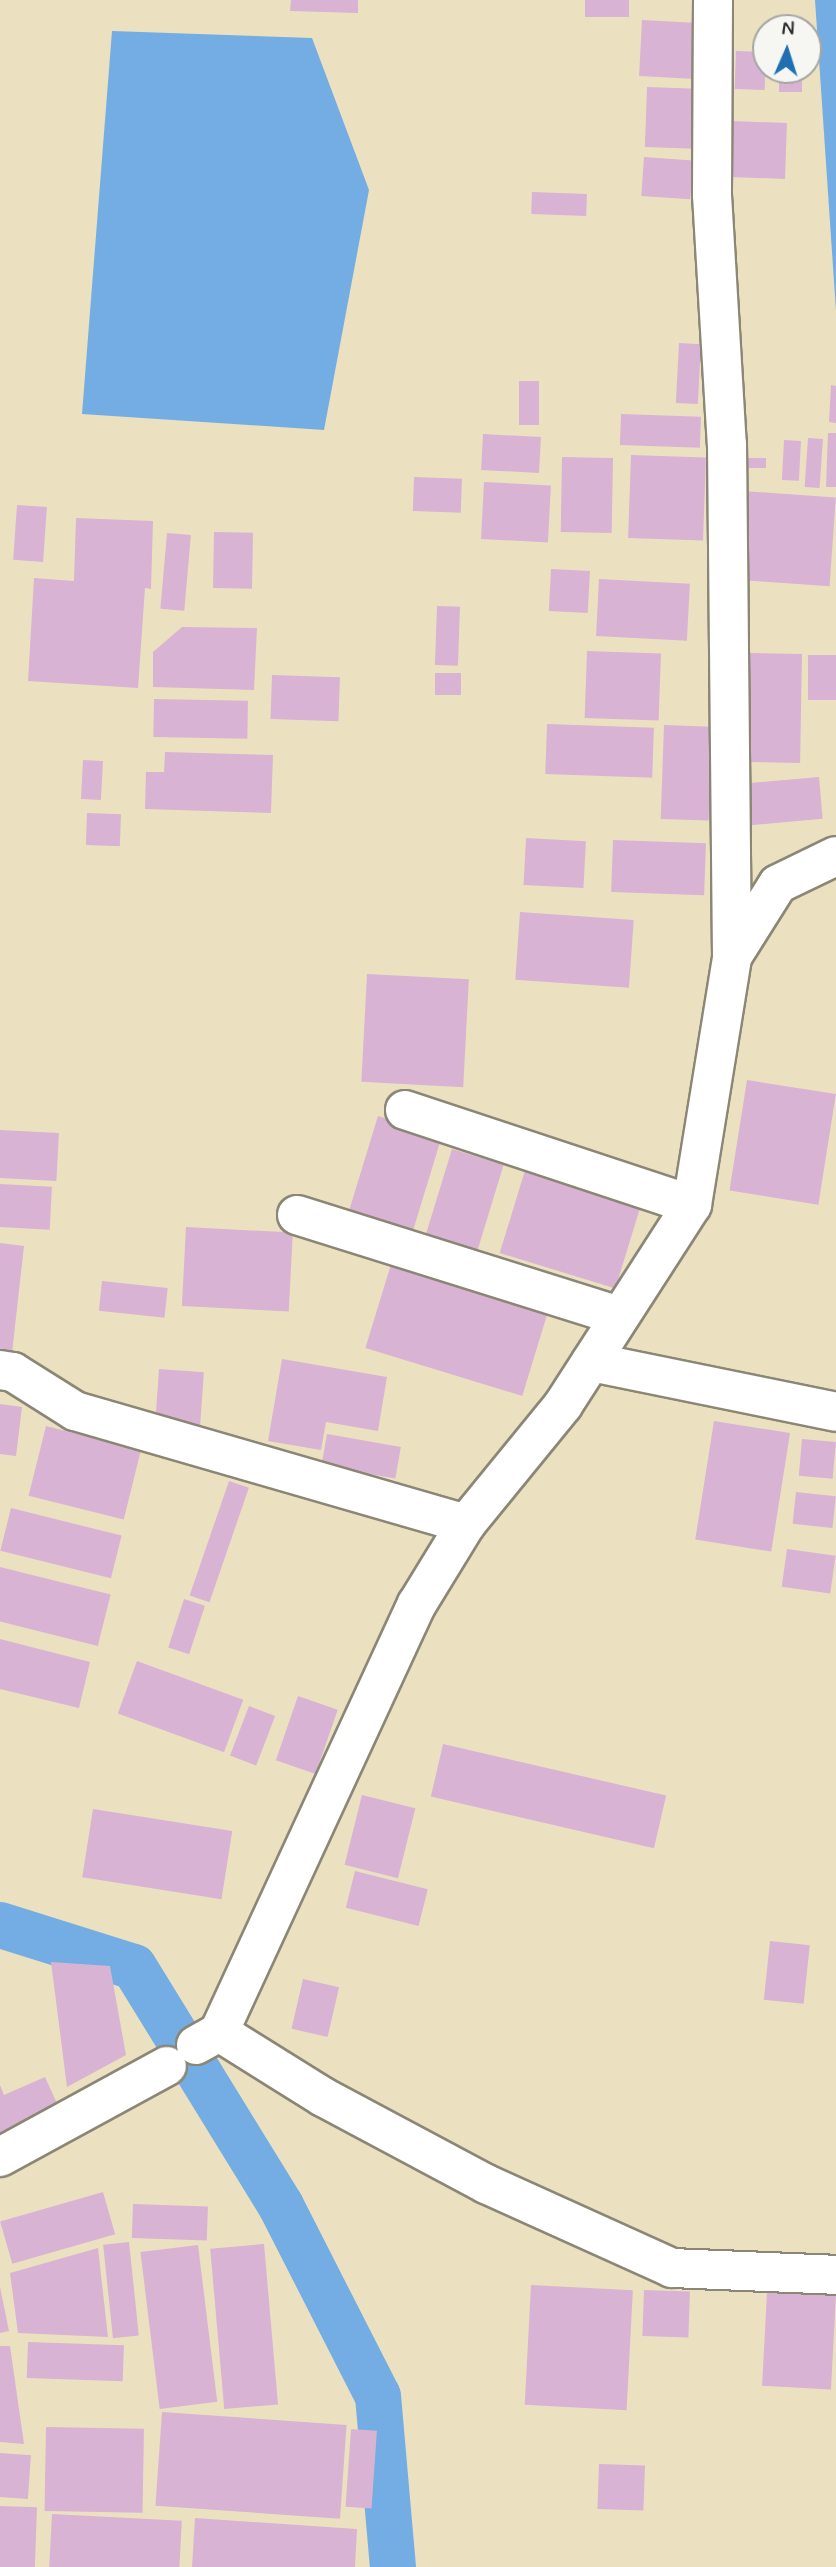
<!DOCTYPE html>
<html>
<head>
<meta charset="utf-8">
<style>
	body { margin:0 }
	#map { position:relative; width:836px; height:2567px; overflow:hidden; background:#ebe1c0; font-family:Mynerve,sans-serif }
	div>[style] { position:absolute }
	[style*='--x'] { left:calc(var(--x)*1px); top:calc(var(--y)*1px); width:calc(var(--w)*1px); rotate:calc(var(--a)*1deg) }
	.water>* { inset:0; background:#73ade3 }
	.canal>* { height:46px; margin:-23px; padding:0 23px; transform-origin:23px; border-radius:23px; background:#73ade3 }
	.building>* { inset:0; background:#d9b3d4; transform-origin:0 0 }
	.roads { filter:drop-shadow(2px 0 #8b8676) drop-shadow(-2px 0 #8b8676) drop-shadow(0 2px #8b8676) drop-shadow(0 -2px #8b8676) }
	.minor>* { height:38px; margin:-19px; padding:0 19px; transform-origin:19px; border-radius:19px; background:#fff }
	.tertiary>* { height:38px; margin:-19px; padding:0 19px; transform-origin:19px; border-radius:19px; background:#fff }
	span { translate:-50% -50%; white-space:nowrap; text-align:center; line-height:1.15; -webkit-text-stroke:5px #f6f6f2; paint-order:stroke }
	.north { position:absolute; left:752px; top:14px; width:70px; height:70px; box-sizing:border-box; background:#f6f6f2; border:2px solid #a5a5a2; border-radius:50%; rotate:3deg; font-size:19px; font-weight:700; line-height:28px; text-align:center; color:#2b2b2b }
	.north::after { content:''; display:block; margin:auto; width:24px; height:32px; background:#1f6fb2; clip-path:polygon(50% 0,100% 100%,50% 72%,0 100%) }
</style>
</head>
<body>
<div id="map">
	<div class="water">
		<div style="clip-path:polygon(815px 0,836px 0,836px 311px)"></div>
		<div style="clip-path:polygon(112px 31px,312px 38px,369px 190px,324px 430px,82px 414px)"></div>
	</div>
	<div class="canal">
		<div style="--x:0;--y:1925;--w:140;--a:17.4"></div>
		<div style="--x:134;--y:1967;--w:281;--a:58.4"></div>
		<div style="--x:281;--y:2206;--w:213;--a:63"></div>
		<div style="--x:378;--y:2396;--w:172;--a:85"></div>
	</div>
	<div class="building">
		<div style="clip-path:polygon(291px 0,358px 0,358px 13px,290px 11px)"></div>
		<div style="left:585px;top:0;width:44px;height:17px"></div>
		<div style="left:642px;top:20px;width:66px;height:56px;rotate:3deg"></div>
		<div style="left:736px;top:51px;width:30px;height:38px;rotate:2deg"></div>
		<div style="left:779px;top:70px;width:23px;height:22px"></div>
		<div style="left:647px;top:87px;width:57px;height:60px;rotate:2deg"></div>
		<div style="left:731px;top:121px;width:56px;height:56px;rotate:2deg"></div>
		<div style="left:644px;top:157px;width:49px;height:39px;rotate:4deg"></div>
		<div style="left:532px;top:192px;width:55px;height:22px;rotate:2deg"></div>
		<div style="left:679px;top:343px;width:22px;height:60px;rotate:3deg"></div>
		<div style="left:519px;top:381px;width:20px;height:44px"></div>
		<div style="clip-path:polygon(831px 385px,836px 386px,836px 423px,829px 422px)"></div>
		<div style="left:621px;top:414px;width:80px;height:31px;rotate:2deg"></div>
		<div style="clip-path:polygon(828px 433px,836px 433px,836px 487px,826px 487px)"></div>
		<div style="left:483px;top:434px;width:58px;height:36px;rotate:3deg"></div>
		<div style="left:808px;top:438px;width:15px;height:49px;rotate:4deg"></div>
		<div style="left:784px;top:440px;width:17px;height:40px;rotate:3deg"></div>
		<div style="left:631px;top:455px;width:75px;height:83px;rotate:2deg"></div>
		<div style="left:562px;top:457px;width:51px;height:75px;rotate:1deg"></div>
		<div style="left:766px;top:458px;width:10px;height:26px;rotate:90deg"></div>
		<div style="left:414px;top:477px;width:48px;height:34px;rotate:2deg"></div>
		<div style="left:484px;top:482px;width:67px;height:57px;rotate:3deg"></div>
		<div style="left:743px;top:491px;width:93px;height:89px;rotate:4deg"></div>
		<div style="left:17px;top:505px;width:30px;height:55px;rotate:4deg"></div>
		<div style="clip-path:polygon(76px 518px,153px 521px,151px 589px,145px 588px,138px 688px,28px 681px,34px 578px,74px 581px)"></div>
		<div style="left:214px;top:532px;width:39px;height:56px;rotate:1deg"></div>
		<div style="left:167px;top:533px;width:24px;height:76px;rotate:5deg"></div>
		<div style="left:551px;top:569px;width:39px;height:42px;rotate:3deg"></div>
		<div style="left:599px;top:579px;width:91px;height:57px;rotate:3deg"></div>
		<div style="left:437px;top:606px;width:23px;height:59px;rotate:2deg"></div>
		<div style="clip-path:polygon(182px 627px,257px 628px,254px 690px,153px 687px,153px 652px)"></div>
		<div style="left:587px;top:651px;width:74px;height:67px;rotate:2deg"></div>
		<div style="left:750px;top:653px;width:52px;height:109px;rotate:1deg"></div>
		<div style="left:808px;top:655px;width:28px;height:45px"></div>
		<div style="left:435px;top:673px;width:26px;height:22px"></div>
		<div style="left:272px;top:675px;width:68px;height:44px;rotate:2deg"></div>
		<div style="left:154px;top:699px;width:94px;height:38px;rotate:1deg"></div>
		<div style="left:547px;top:724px;width:107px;height:50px;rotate:2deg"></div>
		<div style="left:664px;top:725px;width:48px;height:94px;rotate:2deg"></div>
		<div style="clip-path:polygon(165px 752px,273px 755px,271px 813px,145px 809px,146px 772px,164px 772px)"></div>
		<div style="left:83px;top:760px;width:20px;height:39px;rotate:3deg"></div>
		<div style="left:819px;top:777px;width:42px;height:73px;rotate:85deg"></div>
		<div style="left:87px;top:813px;width:34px;height:32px;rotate:2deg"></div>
		<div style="left:526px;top:838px;width:60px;height:47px;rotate:3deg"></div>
		<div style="left:613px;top:840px;width:93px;height:52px;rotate:2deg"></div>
		<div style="left:520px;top:912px;width:114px;height:68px;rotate:4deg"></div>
		<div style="left:367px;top:974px;width:102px;height:108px;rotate:3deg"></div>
		<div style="left:747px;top:1080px;width:90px;height:112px;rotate:9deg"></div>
		<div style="left:378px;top:1116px;width:67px;height:108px;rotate:17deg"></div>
		<div style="left:0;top:1130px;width:59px;height:48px;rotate:3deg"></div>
		<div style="left:452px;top:1149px;width:54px;height:93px;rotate:17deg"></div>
		<div style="left:526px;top:1167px;width:121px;height:90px;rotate:17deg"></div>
		<div style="left:0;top:1184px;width:52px;height:43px;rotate:3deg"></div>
		<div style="left:186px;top:1227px;width:107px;height:79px;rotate:3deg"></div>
		<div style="clip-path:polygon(0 1243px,24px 1246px,12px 1353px,0 1351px)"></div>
		<div style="left:392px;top:1261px;width:164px;height:91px;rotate:17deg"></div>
		<div style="left:102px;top:1281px;width:66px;height:30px;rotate:6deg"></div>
		<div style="clip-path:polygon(282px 1359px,387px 1377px,378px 1431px,326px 1422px,321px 1450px,268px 1441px)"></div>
		<div style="left:159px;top:1369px;width:45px;height:55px;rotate:4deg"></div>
		<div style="clip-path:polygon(0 1404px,22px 1407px,16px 1456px,0 1454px)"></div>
		<div style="left:714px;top:1421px;width:77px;height:120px;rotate:9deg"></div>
		<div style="left:46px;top:1426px;width:98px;height:72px;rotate:14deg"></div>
		<div style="left:327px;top:1434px;width:75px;height:32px;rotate:10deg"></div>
		<div style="left:802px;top:1439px;width:34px;height:37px;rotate:5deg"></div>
		<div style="left:229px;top:1481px;width:21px;height:121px;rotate:19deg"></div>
		<div style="left:796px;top:1492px;width:40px;height:32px;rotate:6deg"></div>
		<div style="left:11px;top:1508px;width:114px;height:44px;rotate:14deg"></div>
		<div style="left:787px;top:1549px;width:49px;height:38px;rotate:8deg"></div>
		<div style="left:0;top:1567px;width:114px;height:53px;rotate:14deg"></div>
		<div style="left:184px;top:1599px;width:22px;height:51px;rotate:18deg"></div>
		<div style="clip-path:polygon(0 1639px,90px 1662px,79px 1708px,0 1689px)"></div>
		<div style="left:137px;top:1661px;width:113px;height:56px;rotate:20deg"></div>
		<div style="left:298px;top:1696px;width:42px;height:68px;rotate:19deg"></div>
		<div style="left:249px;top:1706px;width:28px;height:53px;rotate:21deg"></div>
		<div style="left:443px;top:1744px;width:229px;height:54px;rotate:13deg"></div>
		<div style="left:362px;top:1795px;width:55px;height:72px;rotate:14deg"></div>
		<div style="left:93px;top:1809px;width:141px;height:69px;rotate:9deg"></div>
		<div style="left:355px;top:1871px;width:75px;height:38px;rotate:14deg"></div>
		<div style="left:770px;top:1941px;width:40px;height:59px;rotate:6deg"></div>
		<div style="clip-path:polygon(51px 1962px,110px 1966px,126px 2055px,67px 2087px)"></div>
		<div style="left:303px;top:1979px;width:37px;height:51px;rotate:13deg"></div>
		<div style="clip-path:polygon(45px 2077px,59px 2108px,0 2134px,0 2085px,4px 2095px)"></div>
		<div style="left:103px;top:2192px;width:44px;height:107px;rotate:74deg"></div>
		<div style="left:133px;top:2204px;width:75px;height:34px;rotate:2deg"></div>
		<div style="left:129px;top:2242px;width:94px;height:26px;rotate:84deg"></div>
		<div style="left:264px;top:2244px;width:161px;height:54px;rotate:85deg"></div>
		<div style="left:198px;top:2245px;width:158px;height:58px;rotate:83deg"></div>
		<div style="clip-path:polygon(98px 2248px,108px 2337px,18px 2333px,10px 2273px)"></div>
		<div style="left:531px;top:2285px;width:102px;height:120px;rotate:3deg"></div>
		<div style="clip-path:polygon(0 2287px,9px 2331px,0 2333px)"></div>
		<div style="left:644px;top:2290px;width:46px;height:46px;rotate:2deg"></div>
		<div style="left:767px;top:2292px;width:69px;height:94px;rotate:3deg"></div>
		<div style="left:28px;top:2342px;width:96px;height:36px;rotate:2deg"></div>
		<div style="clip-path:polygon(0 2346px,10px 2346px,24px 2444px,0 2442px)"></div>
		<div style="left:162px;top:2412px;width:185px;height:94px;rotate:4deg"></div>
		<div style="left:46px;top:2427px;width:98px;height:84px;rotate:1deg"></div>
		<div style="left:351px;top:2429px;width:26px;height:78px;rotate:4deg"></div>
		<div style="left:0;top:2453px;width:31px;height:44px;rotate:4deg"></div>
		<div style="left:599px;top:2464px;width:46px;height:45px;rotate:2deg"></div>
		<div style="left:0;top:2506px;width:37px;height:61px;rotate:2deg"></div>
		<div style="left:52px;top:2514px;width:130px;height:53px;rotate:3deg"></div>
		<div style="clip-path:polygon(195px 2518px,357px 2529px,355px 2567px,192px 2567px)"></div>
	</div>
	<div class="roads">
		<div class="minor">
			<div style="--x:713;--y:0;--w:195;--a:90.3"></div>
			<div style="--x:712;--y:195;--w:249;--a:86.6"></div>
			<div style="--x:727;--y:444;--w:513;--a:89.44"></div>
			<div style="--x:405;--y:1110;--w:302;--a:18.3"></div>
			<div style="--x:297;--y:1215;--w:338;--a:17.4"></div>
			<div style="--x:591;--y:1362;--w:250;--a:11.5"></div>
			<div style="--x:0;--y:1370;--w:13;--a:9"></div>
			<div style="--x:13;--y:1372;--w:73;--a:32.2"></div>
			<div style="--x:75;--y:1411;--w:407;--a:16.1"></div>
			<div style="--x:219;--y:2032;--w:123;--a:32"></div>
			<div style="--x:323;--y:2097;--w:185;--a:28.1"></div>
			<div style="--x:486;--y:2184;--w:204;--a:24.3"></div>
			<div style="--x:672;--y:2268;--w:164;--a:2.4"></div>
		</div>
		<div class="tertiary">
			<div style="--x:196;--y:2045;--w:26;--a:-29"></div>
			<div style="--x:219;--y:2032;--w:472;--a:-65.2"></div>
			<div style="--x:417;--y:1604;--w:94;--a:-58.5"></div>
			<div style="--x:466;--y:1524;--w:154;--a:-50.8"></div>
			<div style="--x:563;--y:1405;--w:238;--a:-57.2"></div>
			<div style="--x:692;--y:1205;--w:251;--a:-80.8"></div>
			<div style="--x:732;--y:957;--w:86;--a:-57.8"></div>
			<div style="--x:778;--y:884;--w:64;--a:-25.8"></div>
			<div style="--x:0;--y:2157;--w:190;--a:-28.6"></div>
		</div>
	</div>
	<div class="north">N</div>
</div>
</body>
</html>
